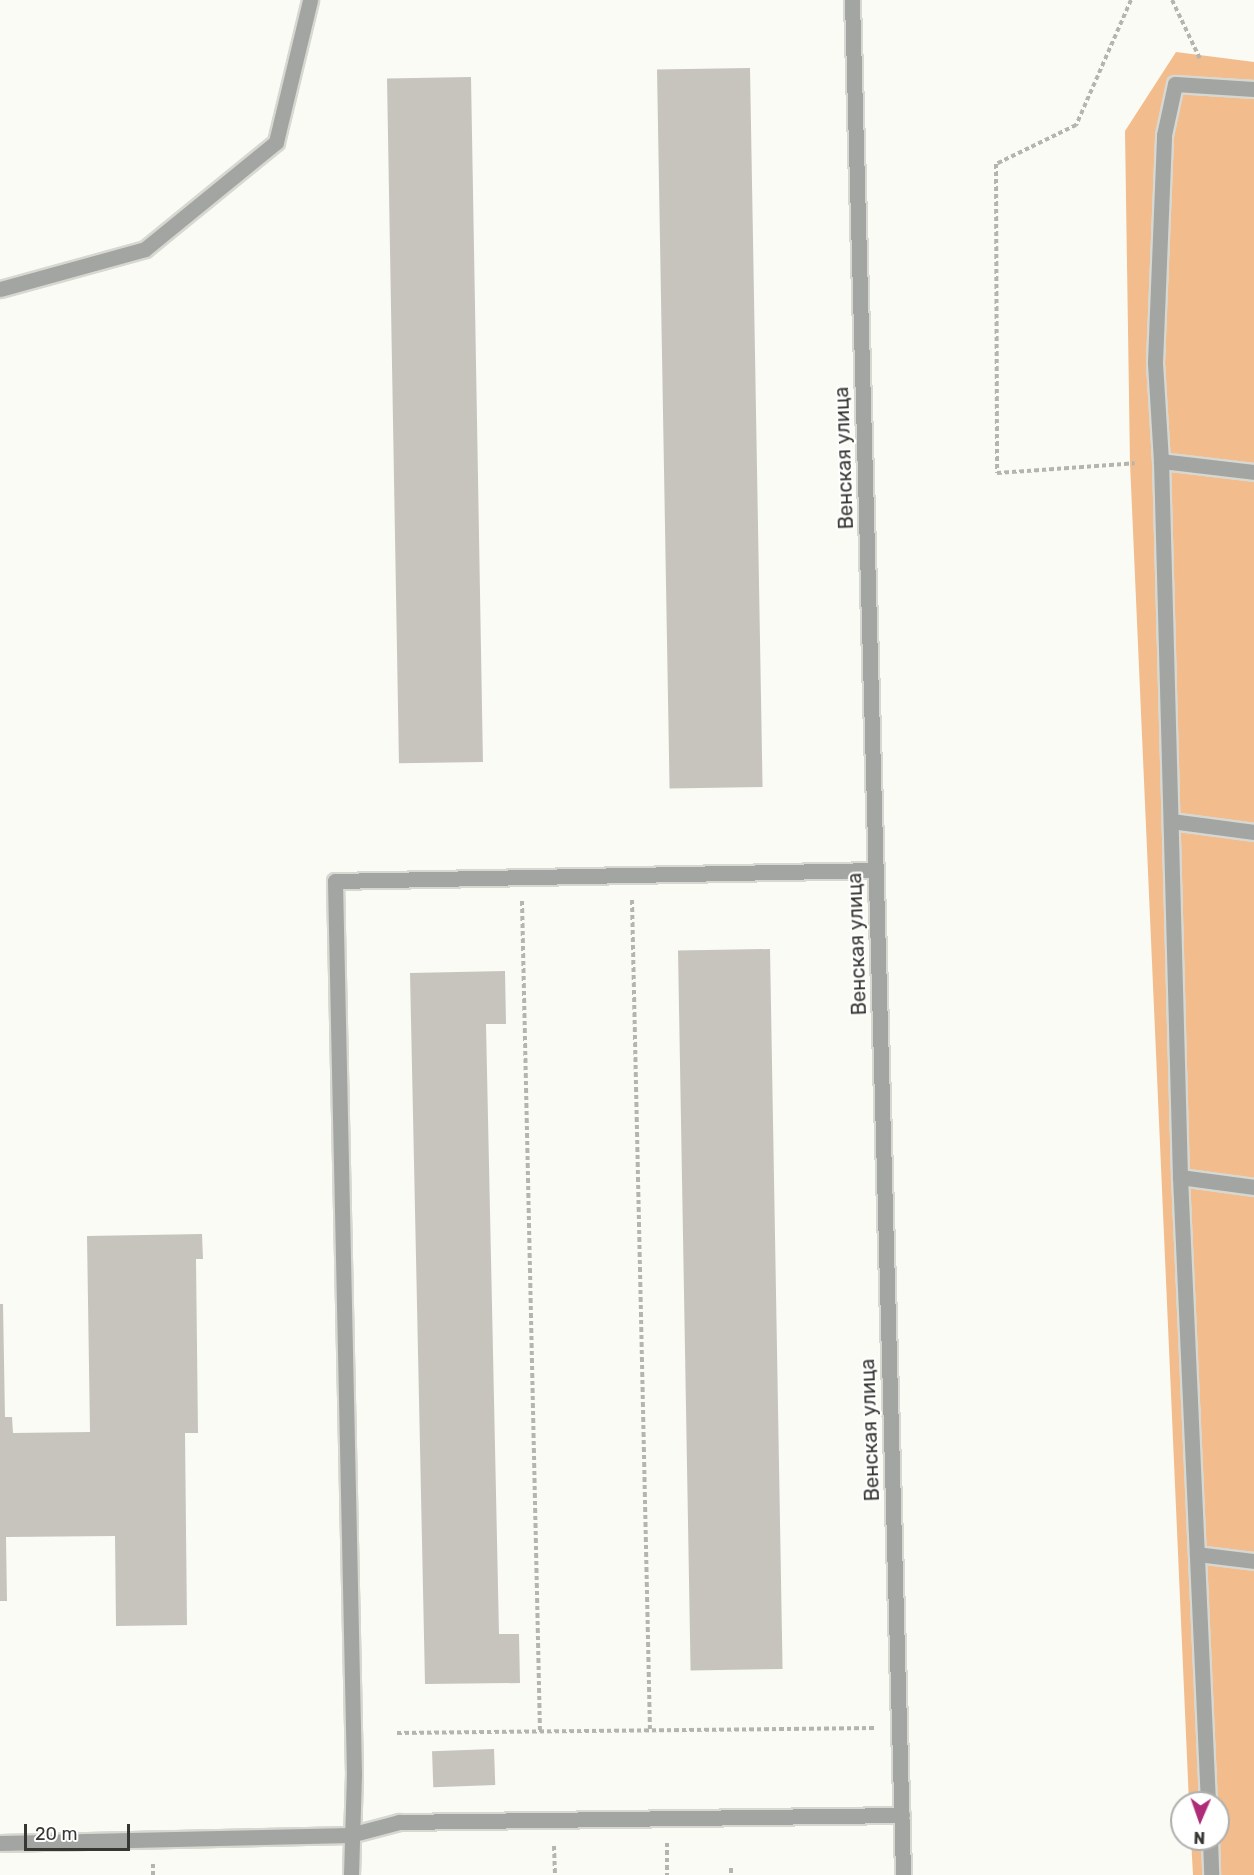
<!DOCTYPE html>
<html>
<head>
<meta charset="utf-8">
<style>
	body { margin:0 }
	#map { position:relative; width:1254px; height:1875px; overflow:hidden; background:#fafbf4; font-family:Rubik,sans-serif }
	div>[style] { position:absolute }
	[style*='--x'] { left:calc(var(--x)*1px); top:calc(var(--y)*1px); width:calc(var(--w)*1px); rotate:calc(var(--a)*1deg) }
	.green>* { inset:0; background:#f3bc8c }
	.building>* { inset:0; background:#c7c4be; transform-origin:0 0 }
	.path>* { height:4px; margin-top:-2px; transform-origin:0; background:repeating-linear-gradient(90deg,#b5b5b0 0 4.5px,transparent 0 7.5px) }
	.roads { filter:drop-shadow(2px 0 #d7d8d1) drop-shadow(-2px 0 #d7d8d1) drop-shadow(0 2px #d7d8d1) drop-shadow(0 -2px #d7d8d1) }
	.minor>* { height:15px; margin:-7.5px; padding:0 7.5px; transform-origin:7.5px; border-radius:7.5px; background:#a3a5a2 }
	span { translate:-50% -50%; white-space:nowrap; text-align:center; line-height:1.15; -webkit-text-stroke:4.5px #fff; paint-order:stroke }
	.street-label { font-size:20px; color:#363633 }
	.north { position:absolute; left:1170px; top:1791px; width:60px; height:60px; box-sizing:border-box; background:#fff; border:2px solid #afafad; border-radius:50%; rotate:182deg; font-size:16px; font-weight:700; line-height:24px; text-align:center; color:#363633 }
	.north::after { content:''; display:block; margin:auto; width:21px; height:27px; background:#ae2c78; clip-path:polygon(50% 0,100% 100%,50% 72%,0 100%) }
	.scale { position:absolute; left:24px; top:1824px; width:106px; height:27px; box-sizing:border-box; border:3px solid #363633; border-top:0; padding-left:8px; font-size:18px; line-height:21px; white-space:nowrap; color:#363633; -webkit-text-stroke:4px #fff; paint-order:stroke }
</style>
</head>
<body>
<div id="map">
	<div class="green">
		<div style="clip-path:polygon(1176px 52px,1254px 62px,1254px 1875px,1193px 1875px,1191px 1839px,1218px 1839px,1218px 1803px,1189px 1803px,1130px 463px,1125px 131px)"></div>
	</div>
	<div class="building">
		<div style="left:750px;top:68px;width:719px;height:93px;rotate:89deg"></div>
		<div style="left:471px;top:77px;width:685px;height:84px;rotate:89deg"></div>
		<div style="left:770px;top:949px;width:720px;height:92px;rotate:89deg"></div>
		<div style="clip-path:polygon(505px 971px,506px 1024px,486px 1024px,499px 1634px,519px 1634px,520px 1683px,425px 1684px,410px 973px)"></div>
		<div style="clip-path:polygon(202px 1234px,203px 1259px,196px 1259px,198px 1433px,185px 1433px,187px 1625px,116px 1626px,115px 1536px,6px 1537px,7px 1601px,0 1601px,0 1304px,3px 1304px,5px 1417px,12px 1417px,13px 1433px,90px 1432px,87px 1236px)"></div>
		<div style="left:494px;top:1749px;width:36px;height:62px;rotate:88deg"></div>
	</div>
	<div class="path">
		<div style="--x:1131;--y:0;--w:137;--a:113.7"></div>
		<div style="--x:1076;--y:125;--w:89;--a:154"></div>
		<div style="--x:996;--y:164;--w:309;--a:89.8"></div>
		<div style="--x:997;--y:473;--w:138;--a:-4.1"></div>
		<div style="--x:1172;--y:0;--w:65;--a:64.6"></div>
		<div style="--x:632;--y:900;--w:830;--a:88.76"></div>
		<div style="--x:522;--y:901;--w:830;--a:88.76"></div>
		<div style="--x:397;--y:1733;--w:478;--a:-0.6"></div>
		<div style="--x:667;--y:1843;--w:32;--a:90"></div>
		<div style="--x:554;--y:1846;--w:29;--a:88"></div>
		<div style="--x:153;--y:1864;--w:11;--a:90"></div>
		<div style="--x:731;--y:1868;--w:7;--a:90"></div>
	</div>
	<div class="roads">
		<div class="minor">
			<div style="--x:852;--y:0;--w:1876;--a:88.44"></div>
			<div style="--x:0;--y:289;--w:150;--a:-15.4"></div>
			<div style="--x:145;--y:249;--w:169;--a:-39.2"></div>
			<div style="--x:276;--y:142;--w:146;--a:-76.5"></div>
			<div style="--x:1161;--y:461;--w:94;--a:6.7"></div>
			<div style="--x:1171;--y:821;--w:84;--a:7.5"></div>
			<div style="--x:1180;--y:1177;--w:75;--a:7.7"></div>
			<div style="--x:1197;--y:1554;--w:57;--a:7"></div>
			<div style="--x:1208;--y:1803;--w:627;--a:-92.56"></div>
			<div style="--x:1180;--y:1177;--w:716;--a:-91.52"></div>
			<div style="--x:1161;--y:461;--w:99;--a:-93.5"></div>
			<div style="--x:1155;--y:362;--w:227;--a:-87.7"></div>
			<div style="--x:1164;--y:135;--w:52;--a:-77.8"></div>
			<div style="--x:1175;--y:84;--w:79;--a:3.6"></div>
			<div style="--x:1210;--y:1839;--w:36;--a:88"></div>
			<div style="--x:0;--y:1843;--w:350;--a:-1.3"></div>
			<div style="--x:350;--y:1835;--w:51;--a:-14.9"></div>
			<div style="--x:399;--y:1822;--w:503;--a:-0.8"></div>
			<div style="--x:351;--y:1875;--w:101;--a:-88.3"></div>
			<div style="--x:354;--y:1774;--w:893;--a:-91.22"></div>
			<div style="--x:335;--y:881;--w:541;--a:-1.16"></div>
		</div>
	</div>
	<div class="street-label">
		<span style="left:844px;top:458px;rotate:-92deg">Венская улица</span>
		<span style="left:857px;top:944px;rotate:-92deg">Венская улица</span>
		<span style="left:870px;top:1430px;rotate:-92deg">Венская улица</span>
	</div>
	<div class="north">N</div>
	<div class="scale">20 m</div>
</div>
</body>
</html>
